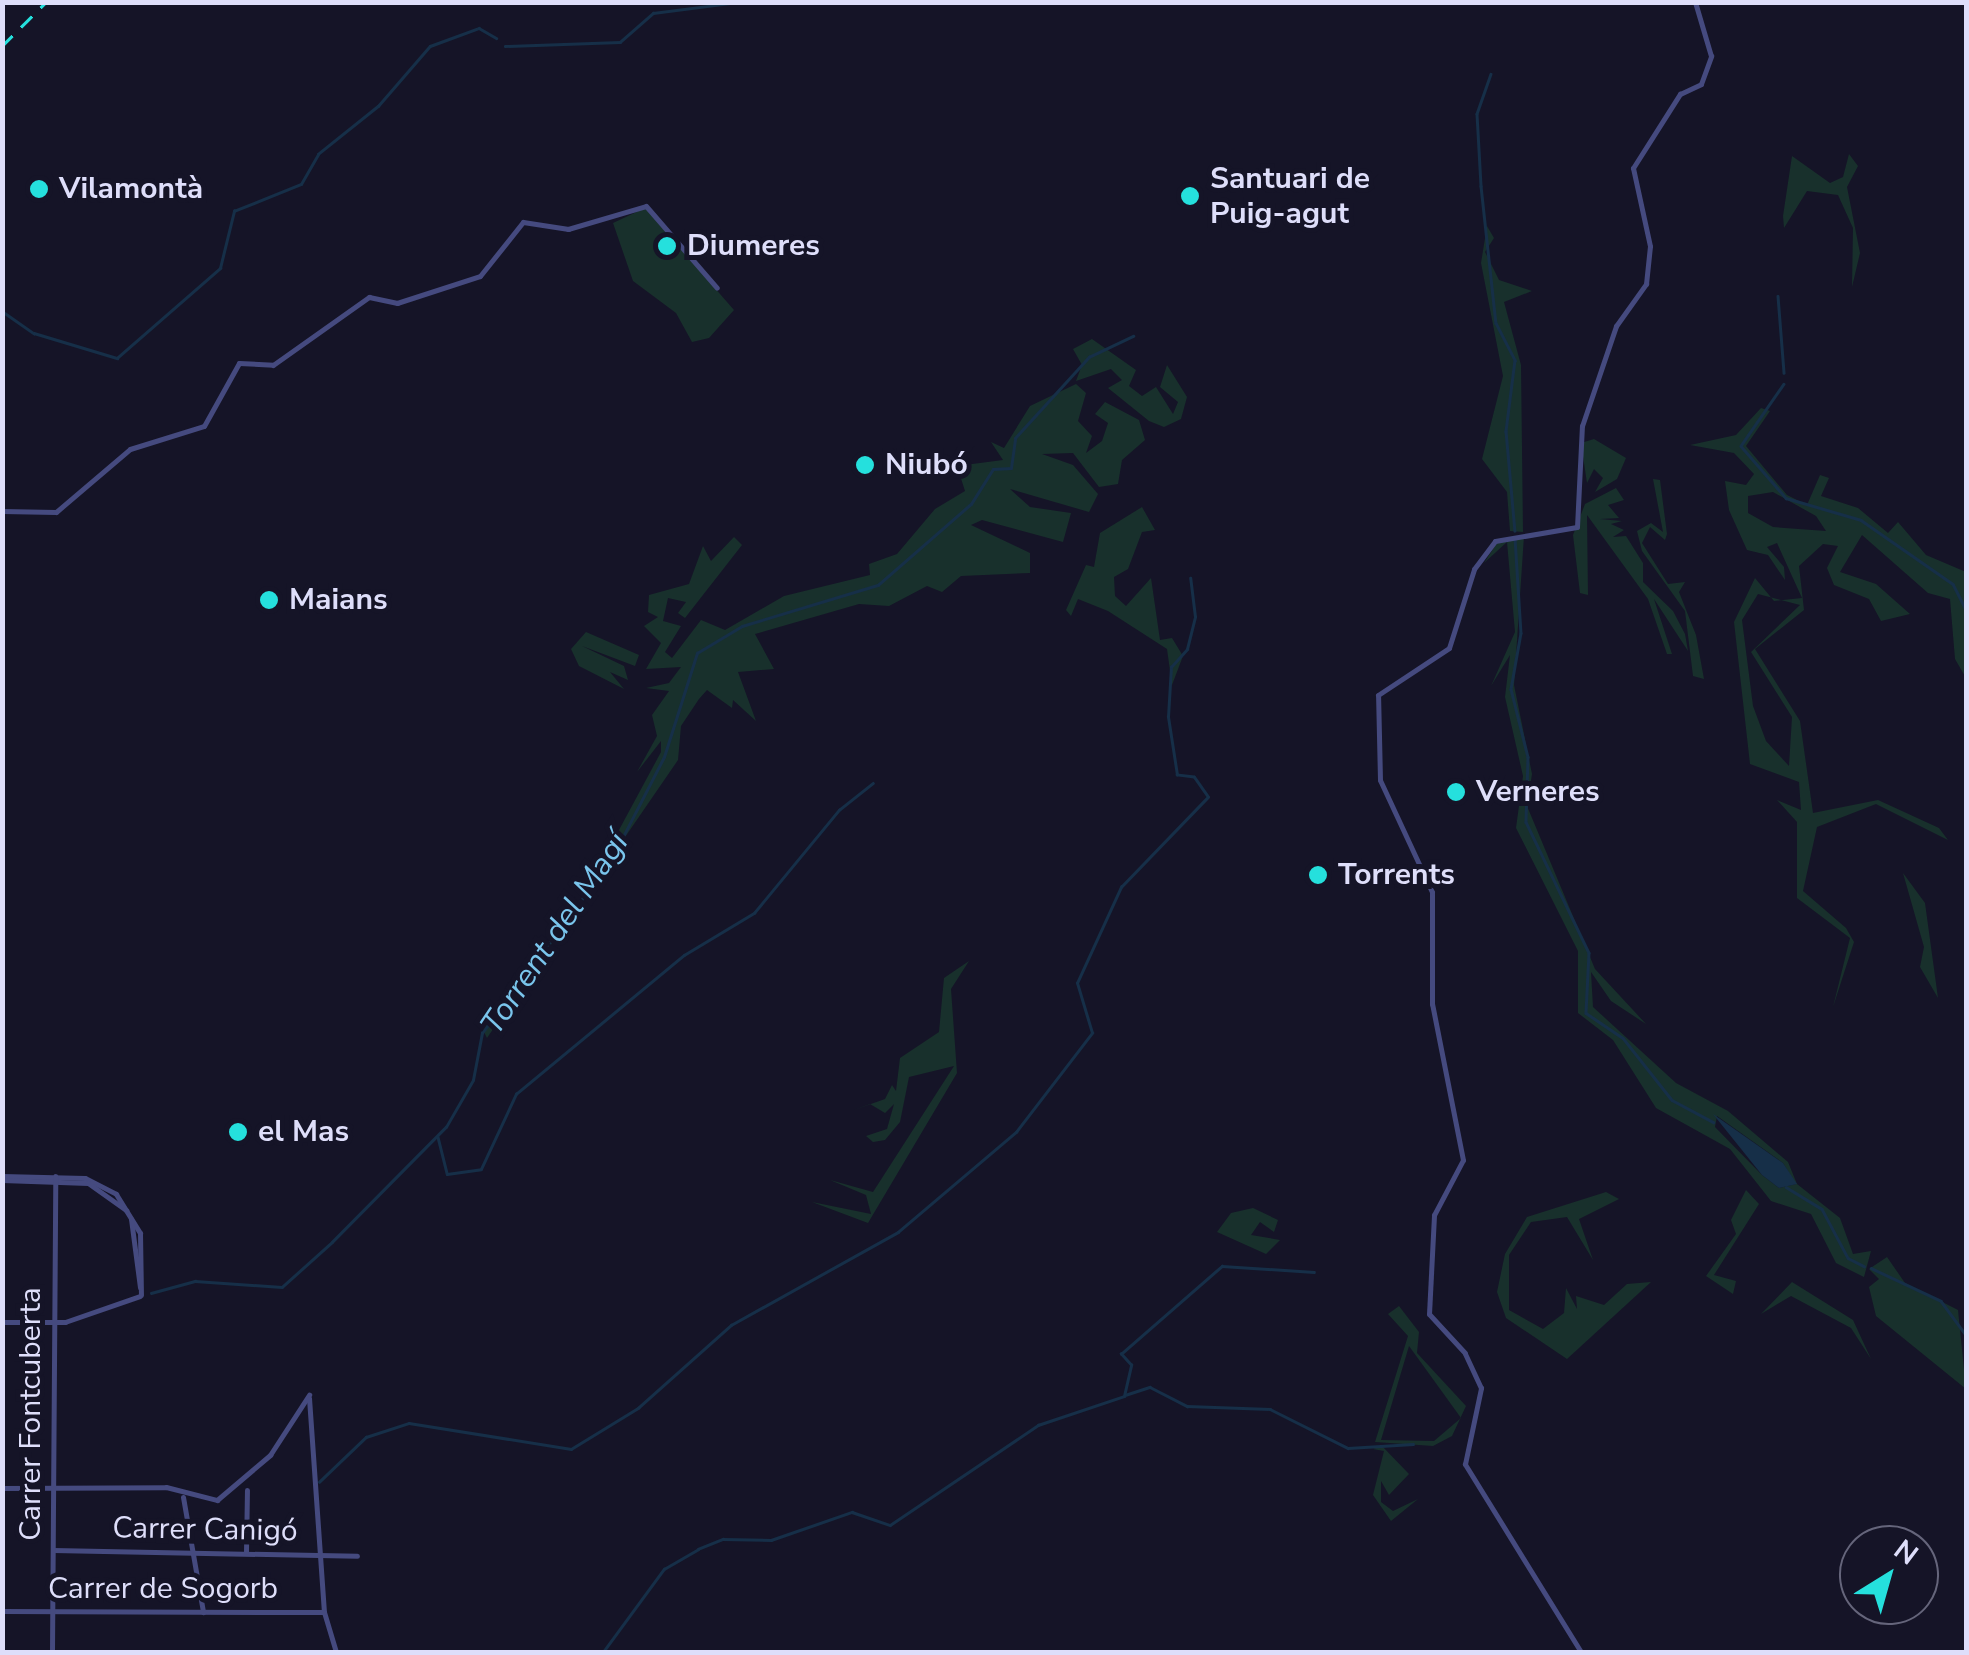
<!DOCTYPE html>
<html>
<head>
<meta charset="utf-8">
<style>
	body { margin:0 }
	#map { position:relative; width:1969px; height:1655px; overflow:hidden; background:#151427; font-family:"Nunito Sans",sans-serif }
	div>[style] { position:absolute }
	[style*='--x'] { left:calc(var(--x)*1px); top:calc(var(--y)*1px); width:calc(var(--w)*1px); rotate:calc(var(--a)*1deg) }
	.green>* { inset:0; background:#18302c }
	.water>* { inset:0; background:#162f48 }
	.stream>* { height:2.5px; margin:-1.25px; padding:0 1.25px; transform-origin:1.25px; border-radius:1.25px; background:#162f48 }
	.minor>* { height:5px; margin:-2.5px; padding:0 2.5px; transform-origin:2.5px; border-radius:2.5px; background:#454a7f }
	.rail>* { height:2.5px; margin-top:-1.25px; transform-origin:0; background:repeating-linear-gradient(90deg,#25e0dd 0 15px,transparent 0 27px) }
	.dots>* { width:28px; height:28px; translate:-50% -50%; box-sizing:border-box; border:5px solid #151427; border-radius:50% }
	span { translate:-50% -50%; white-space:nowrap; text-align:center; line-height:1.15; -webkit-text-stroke:10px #151427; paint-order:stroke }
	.poi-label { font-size:30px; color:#dedefa; font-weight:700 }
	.left { translate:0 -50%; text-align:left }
	.street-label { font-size:30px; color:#dedefa }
	.water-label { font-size:32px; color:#7ac5ec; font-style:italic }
	.frame { position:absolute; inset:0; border:5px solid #dedefa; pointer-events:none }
	.north { position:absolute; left:1839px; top:1525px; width:100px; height:100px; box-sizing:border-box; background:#151427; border:2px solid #65657b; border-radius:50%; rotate:37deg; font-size:28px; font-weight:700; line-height:40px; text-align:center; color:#dedefa }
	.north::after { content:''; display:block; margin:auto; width:35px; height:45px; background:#25e0dd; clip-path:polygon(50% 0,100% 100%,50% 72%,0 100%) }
</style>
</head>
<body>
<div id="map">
	<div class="green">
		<div style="clip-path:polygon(1849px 154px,1858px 166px,1847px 187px,1860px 253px,1852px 287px,1853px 228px,1838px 195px,1807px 191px,1784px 228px,1783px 216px,1792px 156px,1830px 183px,1843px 177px)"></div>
		<div style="clip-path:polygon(645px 208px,734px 310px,709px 338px,692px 342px,676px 313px,633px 281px,613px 223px)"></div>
		<div style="clip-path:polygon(1487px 226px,1494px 238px,1485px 252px,1499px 280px,1532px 291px,1504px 302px,1521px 365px,1523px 532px,1510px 531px,1507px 492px,1482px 459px,1503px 376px,1481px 263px)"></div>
		<div style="clip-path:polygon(1092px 339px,1136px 370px,1129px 386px,1142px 396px,1156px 387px,1173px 414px,1178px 402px,1160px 387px,1167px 365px,1187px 397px,1181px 419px,1164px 427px,1149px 421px,1108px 388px,1122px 380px,1111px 369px,1076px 381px,1082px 365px,1073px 349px)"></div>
		<div style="clip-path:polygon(1076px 384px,1086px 393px,1078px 421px,1092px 436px,1086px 453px,1102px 441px,1108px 423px,1095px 414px,1105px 402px,1139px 420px,1145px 440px,1122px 460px,1118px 484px,1099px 487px,1073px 453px,1042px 454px,1073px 465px,1098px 494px,1089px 512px,1010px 489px,1030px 507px,1071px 513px,1063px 542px,982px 520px,971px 525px,1030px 553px,1030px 573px,961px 576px,942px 592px,927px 586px,889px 606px,859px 604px,755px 634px,774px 669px,738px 672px,756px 721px,733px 700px,732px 708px,707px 690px,699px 699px,681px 726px,678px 760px,487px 1038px,478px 1020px,511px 999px,578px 906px,661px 752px,661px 741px,637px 772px,657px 736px,652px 715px,669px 691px,646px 688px,669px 683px,681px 667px,646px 669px,661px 643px,644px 626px,658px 617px,648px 612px,649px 595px,689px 584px,703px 546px,711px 561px,734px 537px,742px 545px,685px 618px,678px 613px,686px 602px,668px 598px,663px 621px,681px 626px,665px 652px,672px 658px,701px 620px,725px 630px,784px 596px,870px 575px,869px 564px,897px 554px,935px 509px,965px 491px,957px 466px,1003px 460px,991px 442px,1004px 448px,1030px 406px)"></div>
		<div style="clip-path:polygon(evenodd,1761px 408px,1770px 411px,1746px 446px,1787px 495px,1807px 505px,1820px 475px,1829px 478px,1821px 496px,1858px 508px,1888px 533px,1898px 522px,1926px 555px,1966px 572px,1966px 678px,1955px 659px,1950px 599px,1928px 593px,1862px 535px,1840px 572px,1876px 584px,1910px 614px,1881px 621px,1869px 599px,1834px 585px,1827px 568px,1838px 546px,1823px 544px,1799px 566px,1804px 610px,1755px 649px,1800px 721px,1813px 813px,1878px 800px,1939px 828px,1948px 840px,1876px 804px,1817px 827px,1803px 891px,1846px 928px,1854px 942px,1833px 1007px,1850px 938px,1797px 898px,1797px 822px,1777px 800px,1801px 810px,1799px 782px,1750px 764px,1734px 622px,1755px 578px,1774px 601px,1802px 598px,1777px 543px,1767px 547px,1784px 567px,1785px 580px,1768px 555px,1747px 550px,1729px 510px,1725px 481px,1746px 485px,1754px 474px,1734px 453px,1690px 445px,1736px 435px,1761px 408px,1773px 492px,1816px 516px,1826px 531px,1773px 527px,1748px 513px,1748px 496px,1773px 492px,1761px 408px,1758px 594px,1800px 605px,1751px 652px,1792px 717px,1789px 766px,1766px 741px,1753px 706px,1742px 620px,1758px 594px)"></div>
		<div style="clip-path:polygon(1594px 439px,1626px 458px,1617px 479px,1595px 492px,1603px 478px,1594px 469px,1587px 483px,1581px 443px)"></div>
		<div style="clip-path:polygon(1653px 479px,1660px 480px,1667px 534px,1665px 540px,1650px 527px,1642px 543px,1668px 584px,1685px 582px,1679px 592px,1696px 635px,1704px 679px,1693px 676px,1685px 611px,1642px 551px,1637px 531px,1651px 523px,1663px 532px)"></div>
		<div style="clip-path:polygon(1616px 488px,1624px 500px,1608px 505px,1619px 518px,1600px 519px,1622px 521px,1611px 524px,1624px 530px,1613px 537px,1626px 536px,1643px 563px,1643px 582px,1673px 611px,1685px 634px,1688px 651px,1654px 599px,1672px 654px,1667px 654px,1648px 599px,1587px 515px,1588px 595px,1580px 593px,1573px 535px,1585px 504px)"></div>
		<div style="clip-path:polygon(1142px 507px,1155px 530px,1142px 532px,1128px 569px,1114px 577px,1115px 596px,1126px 606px,1151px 578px,1160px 640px,1172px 638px,1183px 656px,1172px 685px,1167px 649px,1108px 611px,1078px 599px,1071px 616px,1066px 610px,1086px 565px,1094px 567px,1100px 533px)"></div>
		<div style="clip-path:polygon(evenodd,1524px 536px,1514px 685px,1532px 774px,1527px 806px,1595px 969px,1646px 1024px,1611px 1001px,1591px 972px,1593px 1007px,1676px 1083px,1728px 1111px,1788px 1162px,1797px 1184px,1840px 1218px,1853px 1254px,1871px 1251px,1864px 1277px,1836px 1263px,1811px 1214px,1771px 1201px,1730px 1149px,1656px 1108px,1613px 1040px,1578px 1013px,1578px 951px,1516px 828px,1523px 776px,1505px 697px,1510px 655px,1491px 686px,1515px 632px,1507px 542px,1484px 563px,1499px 540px,1524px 536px,1717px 1116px,1783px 1163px,1796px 1184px,1779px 1188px,1762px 1175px,1715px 1127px,1717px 1116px)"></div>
		<div style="clip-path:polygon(586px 632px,639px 655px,635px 666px,582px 646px,624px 666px,628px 680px,610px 672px,624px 689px,579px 666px,571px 649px)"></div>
		<div style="clip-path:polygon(1903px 873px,1925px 903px,1938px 998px,1920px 967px,1924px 947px)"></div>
		<div style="clip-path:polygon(969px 961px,951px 989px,957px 1073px,868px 1223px,812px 1202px,871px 1214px,866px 1195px,830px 1180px,873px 1192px,954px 1066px,909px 1077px,900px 1122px,885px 1140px,873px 1142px,866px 1136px,887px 1129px,894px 1104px,885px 1113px,870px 1104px,851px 1111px,885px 1099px,892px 1085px,896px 1091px,900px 1058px,939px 1032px,944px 978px)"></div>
		<div style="clip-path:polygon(1746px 1190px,1759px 1204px,1714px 1275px,1736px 1281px,1733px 1294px,1706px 1276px,1736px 1234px,1731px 1220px)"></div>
		<div style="clip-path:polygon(1606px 1192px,1619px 1199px,1579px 1219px,1593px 1260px,1567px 1217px,1531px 1222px,1509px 1255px,1509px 1310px,1543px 1329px,1564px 1313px,1566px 1288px,1577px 1309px,1576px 1296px,1604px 1305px,1627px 1284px,1651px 1282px,1567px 1359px,1506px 1318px,1497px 1292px,1505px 1254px,1527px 1217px)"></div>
		<div style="clip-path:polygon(1253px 1208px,1278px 1220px,1274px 1232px,1260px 1222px,1251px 1235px,1280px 1240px,1266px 1254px,1217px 1232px,1231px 1213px)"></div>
		<div style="clip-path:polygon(1887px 1257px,1905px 1283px,1958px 1310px,1966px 1389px,1876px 1316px,1869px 1287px,1879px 1279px,1869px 1269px)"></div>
		<div style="clip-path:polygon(1792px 1282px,1853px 1320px,1871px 1359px,1851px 1328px,1791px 1296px,1761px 1314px)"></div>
		<div style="clip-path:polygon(evenodd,1399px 1306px,1419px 1332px,1417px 1353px,1466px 1406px,1452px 1436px,1433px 1446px,1375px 1442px,1408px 1336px,1388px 1314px,1399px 1306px,1409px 1346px,1461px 1418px,1434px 1441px,1381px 1440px,1409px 1346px)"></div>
		<div style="clip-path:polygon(1382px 1446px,1409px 1474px,1389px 1495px,1381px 1481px,1381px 1502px,1393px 1511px,1418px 1499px,1391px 1521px,1373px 1495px,1384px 1451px,1373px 1449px)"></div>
	</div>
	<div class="water">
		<div style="clip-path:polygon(1713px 1114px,1783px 1163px,1797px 1184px,1779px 1188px,1762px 1175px)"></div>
	</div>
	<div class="stream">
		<div style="--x:505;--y:46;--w:115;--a:-2"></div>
		<div style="--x:620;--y:42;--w:44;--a:-41.3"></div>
		<div style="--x:653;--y:13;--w:87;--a:-7.3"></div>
		<div style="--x:1491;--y:74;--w:42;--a:109.3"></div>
		<div style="--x:1477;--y:114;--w:72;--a:86.8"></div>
		<div style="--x:1481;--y:186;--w:138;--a:83.8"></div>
		<div style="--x:1496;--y:323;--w:42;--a:62.8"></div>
		<div style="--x:1515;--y:360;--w:72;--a:97.2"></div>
		<div style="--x:1506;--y:431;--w:100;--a:84.9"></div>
		<div style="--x:1778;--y:296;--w:77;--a:85.5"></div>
		<div style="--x:2;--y:311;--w:39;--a:35"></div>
		<div style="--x:34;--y:333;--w:87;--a:16.8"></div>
		<div style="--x:117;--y:358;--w:137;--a:-41.1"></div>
		<div style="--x:220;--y:268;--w:59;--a:-76.2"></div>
		<div style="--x:234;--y:211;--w:72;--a:-21.9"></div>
		<div style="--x:301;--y:184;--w:34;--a:-60"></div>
		<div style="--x:318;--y:154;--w:77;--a:-38.7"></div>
		<div style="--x:378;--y:106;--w:79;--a:-49.1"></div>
		<div style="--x:430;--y:46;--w:52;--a:-20.2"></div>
		<div style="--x:479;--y:28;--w:20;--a:30"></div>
		<div style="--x:1784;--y:384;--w:75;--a:124.7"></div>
		<div style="--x:1741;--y:446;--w:69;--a:49.1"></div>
		<div style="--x:1786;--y:498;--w:78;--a:16.3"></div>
		<div style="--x:1861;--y:520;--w:112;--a:34.8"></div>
		<div style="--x:1953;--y:584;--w:28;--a:63"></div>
		<div style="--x:1515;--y:538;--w:95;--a:86.4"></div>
		<div style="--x:1521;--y:633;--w:57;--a:100.1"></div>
		<div style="--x:1511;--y:689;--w:70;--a:76"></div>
		<div style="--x:1528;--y:757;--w:65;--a:91.8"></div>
		<div style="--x:1526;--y:822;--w:145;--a:64.3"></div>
		<div style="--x:1589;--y:953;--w:60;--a:92.9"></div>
		<div style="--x:1586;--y:1013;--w:45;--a:34"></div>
		<div style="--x:1623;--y:1038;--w:79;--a:51.7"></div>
		<div style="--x:1672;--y:1100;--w:47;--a:28.2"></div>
		<div style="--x:438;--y:1137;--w:38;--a:76"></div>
		<div style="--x:447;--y:1174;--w:34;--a:-8"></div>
		<div style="--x:481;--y:1169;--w:83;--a:-65"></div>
		<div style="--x:516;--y:1094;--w:218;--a:-39.6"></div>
		<div style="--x:684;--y:955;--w:82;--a:-31"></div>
		<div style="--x:754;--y:913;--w:134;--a:-50.5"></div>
		<div style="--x:839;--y:810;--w:43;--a:-38.5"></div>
		<div style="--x:1786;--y:1187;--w:42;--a:31.4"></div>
		<div style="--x:1822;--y:1209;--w:55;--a:62"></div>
		<div style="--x:1848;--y:1258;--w:18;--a:27"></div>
		<div style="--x:1871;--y:1268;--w:77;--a:25.2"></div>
		<div style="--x:1941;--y:1301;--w:42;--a:53.7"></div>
		<div style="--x:151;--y:1293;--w:46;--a:-15.3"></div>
		<div style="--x:195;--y:1281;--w:87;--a:3.9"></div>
		<div style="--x:282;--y:1287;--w:67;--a:-42"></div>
		<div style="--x:332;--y:1242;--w:162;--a:-45.3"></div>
		<div style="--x:446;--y:1127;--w:54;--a:-60.1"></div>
		<div style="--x:473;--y:1080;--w:48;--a:-79.2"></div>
		<div style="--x:482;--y:1033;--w:216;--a:-53.3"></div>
		<div style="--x:611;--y:860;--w:116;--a:-62.8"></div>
		<div style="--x:664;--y:757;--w:109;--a:-72.4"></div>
		<div style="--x:697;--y:653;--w:52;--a:-31"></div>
		<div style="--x:742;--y:626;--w:142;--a:-16.8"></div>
		<div style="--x:878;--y:585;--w:123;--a:-41.1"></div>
		<div style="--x:971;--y:504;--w:41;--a:-57.8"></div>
		<div style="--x:993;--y:469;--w:18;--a:-3"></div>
		<div style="--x:1011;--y:468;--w:30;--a:-82"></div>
		<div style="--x:1015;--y:438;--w:110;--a:-47.6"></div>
		<div style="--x:1089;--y:357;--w:49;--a:-25.5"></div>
		<div style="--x:1125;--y:1395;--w:26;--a:-18"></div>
		<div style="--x:1150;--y:1387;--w:42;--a:27.2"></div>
		<div style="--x:1187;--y:1406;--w:83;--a:2.1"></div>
		<div style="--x:1270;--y:1409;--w:87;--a:26.6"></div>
		<div style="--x:1348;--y:1448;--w:65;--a:-3.5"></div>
		<div style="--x:319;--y:1482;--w:65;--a:-43.8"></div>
		<div style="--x:366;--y:1437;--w:45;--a:-18"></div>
		<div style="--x:409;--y:1423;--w:164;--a:9.1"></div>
		<div style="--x:571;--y:1449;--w:79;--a:-31.5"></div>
		<div style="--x:638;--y:1408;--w:125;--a:-41.7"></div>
		<div style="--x:731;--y:1325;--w:191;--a:-29.1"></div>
		<div style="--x:898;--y:1232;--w:155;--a:-40.3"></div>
		<div style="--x:1016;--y:1132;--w:125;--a:-52.5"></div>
		<div style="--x:1092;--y:1033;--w:52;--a:-106.7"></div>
		<div style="--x:1077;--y:983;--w:106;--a:-65.4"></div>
		<div style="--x:1121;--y:887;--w:125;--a:-46"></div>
		<div style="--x:1208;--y:797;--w:24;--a:-125"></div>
		<div style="--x:1194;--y:777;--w:17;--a:-173"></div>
		<div style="--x:1177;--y:775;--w:59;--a:-98.8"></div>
		<div style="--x:1168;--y:717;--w:50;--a:-86.6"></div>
		<div style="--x:1171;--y:667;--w:24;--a:-48"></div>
		<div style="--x:1187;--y:649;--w:33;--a:-76"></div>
		<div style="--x:1195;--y:617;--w:39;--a:-97"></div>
		<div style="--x:603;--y:1652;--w:103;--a:-53.7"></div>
		<div style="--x:664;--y:1569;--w:39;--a:-30"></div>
		<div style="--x:698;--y:1549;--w:27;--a:-22"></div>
		<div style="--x:723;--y:1539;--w:48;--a:1.2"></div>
		<div style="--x:771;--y:1540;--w:86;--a:-19.1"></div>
		<div style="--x:852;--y:1512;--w:40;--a:18.9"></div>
		<div style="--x:890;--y:1525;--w:179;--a:-34"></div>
		<div style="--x:1038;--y:1425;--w:91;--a:-18.6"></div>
		<div style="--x:1124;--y:1396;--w:32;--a:-77"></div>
		<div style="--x:1131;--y:1365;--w:15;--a:-132"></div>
		<div style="--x:1121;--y:1354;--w:134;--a:-41.1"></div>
		<div style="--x:1222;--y:1266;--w:92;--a:3.7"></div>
	</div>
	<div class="minor">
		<div style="--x:2;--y:511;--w:54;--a:1.1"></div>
		<div style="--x:56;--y:512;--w:97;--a:-40.4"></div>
		<div style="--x:130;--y:449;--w:77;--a:-17.3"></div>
		<div style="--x:204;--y:426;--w:72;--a:-60.9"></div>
		<div style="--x:239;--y:363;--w:34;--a:3"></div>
		<div style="--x:273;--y:365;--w:118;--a:-35.3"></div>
		<div style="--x:369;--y:297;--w:29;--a:12"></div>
		<div style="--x:397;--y:303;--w:87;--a:-18"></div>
		<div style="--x:480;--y:276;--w:69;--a:-51.5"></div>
		<div style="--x:523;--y:222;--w:46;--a:8.8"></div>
		<div style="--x:568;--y:229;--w:81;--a:-16.4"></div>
		<div style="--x:646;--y:206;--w:108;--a:49.1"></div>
		<div style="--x:2;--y:1176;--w:83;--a:1.4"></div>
		<div style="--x:85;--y:1178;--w:35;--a:27"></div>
		<div style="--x:116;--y:1194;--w:46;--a:58.4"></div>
		<div style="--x:140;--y:1233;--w:62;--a:89.1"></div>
		<div style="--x:2;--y:1180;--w:86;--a:2"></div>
		<div style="--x:88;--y:1183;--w:47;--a:35.4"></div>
		<div style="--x:131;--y:1219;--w:69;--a:82.5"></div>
		<div style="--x:2;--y:1322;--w:63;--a:0"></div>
		<div style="--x:65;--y:1322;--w:79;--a:-19.1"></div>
		<div style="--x:309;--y:1398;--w:215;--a:86"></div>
		<div style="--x:324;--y:1612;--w:42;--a:73.3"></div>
		<div style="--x:2;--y:1488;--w:164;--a:-0.3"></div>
		<div style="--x:166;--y:1487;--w:53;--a:14.3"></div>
		<div style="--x:217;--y:1500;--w:70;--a:-40.3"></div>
		<div style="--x:270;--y:1455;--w:72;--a:-57"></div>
		<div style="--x:183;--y:1497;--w:117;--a:80.1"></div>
		<div style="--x:53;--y:1550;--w:304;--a:1.1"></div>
		<div style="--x:246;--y:1552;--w:62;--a:-89.1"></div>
		<div style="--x:2;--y:1611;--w:322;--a:0.2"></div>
		<div style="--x:52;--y:1652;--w:476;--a:-89.6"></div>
		<div style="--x:1581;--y:1652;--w:221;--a:-121.7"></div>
		<div style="--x:1465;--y:1464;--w:78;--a:-78.1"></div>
		<div style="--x:1481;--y:1388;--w:38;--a:-115"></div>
		<div style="--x:1465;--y:1353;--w:53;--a:-132.7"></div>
		<div style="--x:1429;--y:1314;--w:99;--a:-87.1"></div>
		<div style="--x:1434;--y:1215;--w:62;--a:-62.2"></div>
		<div style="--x:1463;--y:1160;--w:159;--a:-101.2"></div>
		<div style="--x:1432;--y:1004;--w:112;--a:-90"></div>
		<div style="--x:1432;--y:892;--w:123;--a:-114.9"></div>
		<div style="--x:1380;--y:780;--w:85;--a:-91.3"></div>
		<div style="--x:1378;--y:695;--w:85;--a:-33.5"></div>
		<div style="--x:1449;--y:648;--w:83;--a:-72.4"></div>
		<div style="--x:1474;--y:569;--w:35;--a:-53"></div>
		<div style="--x:1495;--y:541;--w:83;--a:-9.7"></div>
		<div style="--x:1577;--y:527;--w:101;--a:-87.2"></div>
		<div style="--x:1582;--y:426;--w:106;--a:-71.2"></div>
		<div style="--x:1616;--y:326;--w:52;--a:-54.5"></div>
		<div style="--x:1646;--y:284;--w:38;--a:-84"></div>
		<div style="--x:1650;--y:246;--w:80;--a:-102.3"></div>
		<div style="--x:1633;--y:168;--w:88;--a:-57.6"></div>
		<div style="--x:1680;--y:94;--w:23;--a:-25"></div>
		<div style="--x:1701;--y:84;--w:30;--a:-70"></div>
		<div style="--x:1711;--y:56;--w:56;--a:-106.5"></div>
	</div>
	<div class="rail">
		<div style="--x:2;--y:46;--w:62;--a:-45"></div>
	</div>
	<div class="dots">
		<div style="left:39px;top:189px;background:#25e0dd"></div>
		<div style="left:1190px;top:196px;background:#25e0dd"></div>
		<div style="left:667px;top:246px;background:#25e0dd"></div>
		<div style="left:865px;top:465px;background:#25e0dd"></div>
		<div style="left:269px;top:600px;background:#25e0dd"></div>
		<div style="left:1456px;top:792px;background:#25e0dd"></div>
		<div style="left:1318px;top:875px;background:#25e0dd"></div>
		<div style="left:238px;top:1132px;background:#25e0dd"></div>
	</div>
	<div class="poi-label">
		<span class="left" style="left:1210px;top:196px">Santuari de<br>Puig-agut</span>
		<span class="left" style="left:59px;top:189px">Vilamontà</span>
		<span class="left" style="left:687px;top:246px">Diumeres</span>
		<span class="left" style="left:885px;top:465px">Niubó</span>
		<span class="left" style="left:289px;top:600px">Maians</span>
		<span class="left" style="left:1476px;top:792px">Verneres</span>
		<span class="left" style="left:1338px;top:875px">Torrents</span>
		<span class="left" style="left:258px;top:1132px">el Mas</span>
	</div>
	<div class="street-label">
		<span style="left:31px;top:1414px;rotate:-90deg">Carrer Fontcuberta</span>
		<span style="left:205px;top:1530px;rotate:1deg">Carrer Canigó</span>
		<span style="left:163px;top:1589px">Carrer de Sogorb</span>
	</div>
	<div class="water-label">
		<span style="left:555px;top:934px;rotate:-56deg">Torrent del Magí</span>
	</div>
	<div class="frame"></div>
	<div class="north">N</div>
</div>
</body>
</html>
